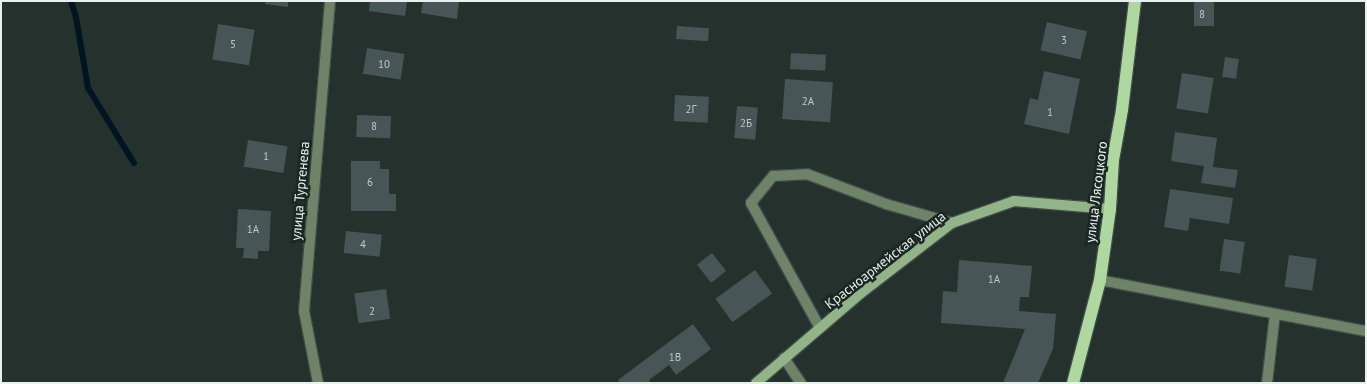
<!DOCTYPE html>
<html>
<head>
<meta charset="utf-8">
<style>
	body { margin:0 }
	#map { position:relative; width:1367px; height:384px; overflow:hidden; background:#25312d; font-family:"PT Sans",sans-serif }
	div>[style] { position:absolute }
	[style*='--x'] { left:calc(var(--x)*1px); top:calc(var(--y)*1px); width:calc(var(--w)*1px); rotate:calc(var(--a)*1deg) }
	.stream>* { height:6px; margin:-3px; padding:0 3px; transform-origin:3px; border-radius:3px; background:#001422 }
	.building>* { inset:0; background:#475557; transform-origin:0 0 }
	.roads { filter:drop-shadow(1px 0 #404c48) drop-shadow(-1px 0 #404c48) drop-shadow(0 1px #404c48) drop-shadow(0 -1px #404c48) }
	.lane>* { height:10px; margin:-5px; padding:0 5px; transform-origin:5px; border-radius:5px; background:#6f8368 }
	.street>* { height:10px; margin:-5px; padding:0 5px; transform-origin:5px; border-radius:5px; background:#6f8368 }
	.secondary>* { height:10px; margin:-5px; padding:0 5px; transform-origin:5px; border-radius:5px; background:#93b388 }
	.primary>* { height:12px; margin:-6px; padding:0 6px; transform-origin:6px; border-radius:6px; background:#afd8a0 }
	span { translate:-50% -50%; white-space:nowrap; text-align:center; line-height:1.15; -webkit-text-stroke:5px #1b2723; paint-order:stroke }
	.number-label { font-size:11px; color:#c0c9c8 }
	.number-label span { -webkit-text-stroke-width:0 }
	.street-label { font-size:14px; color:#e8f0ed }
	.frame { position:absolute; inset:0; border:2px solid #e8f0ed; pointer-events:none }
</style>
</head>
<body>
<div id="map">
	<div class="stream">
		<div style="--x:71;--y:1;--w:17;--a:73"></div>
		<div style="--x:76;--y:17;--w:72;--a:80.4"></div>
		<div style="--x:88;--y:88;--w:88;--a:58.5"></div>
	</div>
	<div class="building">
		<div style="clip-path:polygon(265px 1px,288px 1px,288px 7px,265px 4px)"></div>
		<div style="clip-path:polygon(370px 1px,407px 1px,405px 16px,369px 11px)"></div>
		<div style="clip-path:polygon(423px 1px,459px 1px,457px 19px,421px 13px)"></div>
		<div style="left:1194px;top:1px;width:20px;height:25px"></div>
		<div style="left:1047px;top:22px;width:41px;height:29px;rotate:13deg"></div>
		<div style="left:218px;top:24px;width:37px;height:36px;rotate:9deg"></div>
		<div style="left:677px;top:26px;width:32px;height:13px;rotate:4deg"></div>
		<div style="left:367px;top:48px;width:38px;height:26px;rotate:9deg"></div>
		<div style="left:791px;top:53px;width:35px;height:16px;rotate:3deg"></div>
		<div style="left:1225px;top:57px;width:14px;height:20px;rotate:8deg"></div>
		<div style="clip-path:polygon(1044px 71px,1080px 79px,1069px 134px,1024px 124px,1030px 98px,1038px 100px)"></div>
		<div style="left:1182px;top:73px;width:32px;height:36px;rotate:9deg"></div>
		<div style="left:785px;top:79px;width:48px;height:40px;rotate:4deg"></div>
		<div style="left:675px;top:95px;width:34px;height:26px;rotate:3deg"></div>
		<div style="left:737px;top:106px;width:21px;height:32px;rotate:5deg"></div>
		<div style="left:357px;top:115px;width:34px;height:22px;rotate:2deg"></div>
		<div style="clip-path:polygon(1175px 132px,1217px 138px,1213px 167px,1238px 170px,1235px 188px,1201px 183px,1204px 166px,1171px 161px)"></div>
		<div style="left:248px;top:140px;width:40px;height:27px;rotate:9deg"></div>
		<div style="clip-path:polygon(351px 161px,380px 161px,380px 169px,389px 169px,389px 194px,396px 194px,396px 211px,351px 211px)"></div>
		<div style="clip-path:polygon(1170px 189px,1233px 198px,1229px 224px,1190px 218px,1188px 231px,1164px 227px)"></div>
		<div style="clip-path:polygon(238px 209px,271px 211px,269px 251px,258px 251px,258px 259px,243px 258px,244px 248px,236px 248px)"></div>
		<div style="left:346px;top:231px;width:36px;height:22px;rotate:6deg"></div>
		<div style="left:1224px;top:239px;width:21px;height:32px;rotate:8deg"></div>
		<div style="left:712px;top:253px;width:23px;height:19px;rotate:52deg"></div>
		<div style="left:1289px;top:255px;width:28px;height:32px;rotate:8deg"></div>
		<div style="clip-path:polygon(959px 260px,1032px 266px,1029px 297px,1020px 297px,1019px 311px,1056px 314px,1053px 349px,1038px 383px,1003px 383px,1025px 329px,941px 323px,943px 291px,957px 292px)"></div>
		<div style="left:755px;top:270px;width:29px;height:49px;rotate:54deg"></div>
		<div style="left:386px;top:289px;width:30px;height:32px;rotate:82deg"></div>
		<div style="clip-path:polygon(693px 324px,711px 349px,676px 375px,669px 365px,649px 380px,650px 383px,620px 383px,618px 380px)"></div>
	</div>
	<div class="roads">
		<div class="lane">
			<div style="--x:820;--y:328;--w:143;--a:-118.9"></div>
			<div style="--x:751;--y:203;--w:35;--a:-51"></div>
			<div style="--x:773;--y:176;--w:34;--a:-3"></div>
			<div style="--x:807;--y:174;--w:85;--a:20.8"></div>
			<div style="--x:886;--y:204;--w:69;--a:16.1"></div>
			<div style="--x:784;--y:358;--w:30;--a:56"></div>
		</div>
		<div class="street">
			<div style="--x:1100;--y:280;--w:271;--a:10.9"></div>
			<div style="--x:318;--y:383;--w:73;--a:-101"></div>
			<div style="--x:304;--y:311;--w:311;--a:-85.2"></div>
			<div style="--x:1267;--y:383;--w:69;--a:-83.4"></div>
		</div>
		<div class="secondary">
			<div style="--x:756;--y:383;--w:138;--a:-40.6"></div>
			<div style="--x:861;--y:293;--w:115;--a:-37.6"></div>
			<div style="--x:952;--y:223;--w:66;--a:-19.5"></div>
			<div style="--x:1014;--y:201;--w:96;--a:4.8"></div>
		</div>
		<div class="primary">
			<div style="--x:1073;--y:383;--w:106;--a:-75.3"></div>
			<div style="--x:1100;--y:280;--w:72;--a:-82"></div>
			<div style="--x:1110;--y:209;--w:49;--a:-86.5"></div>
			<div style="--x:1113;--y:160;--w:51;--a:-79.8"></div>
			<div style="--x:1122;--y:110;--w:110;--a:-83.2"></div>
		</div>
	</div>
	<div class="number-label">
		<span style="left:1202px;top:14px">8</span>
		<span style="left:1064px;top:40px">3</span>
		<span style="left:233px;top:44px">5</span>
		<span style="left:384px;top:64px">10</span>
		<span style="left:808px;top:101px">2А</span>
		<span style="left:691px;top:109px">2Г</span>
		<span style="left:1050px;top:112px">1</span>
		<span style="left:746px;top:123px">2Б</span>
		<span style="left:374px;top:126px">8</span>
		<span style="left:266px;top:156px">1</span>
		<span style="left:370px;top:182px">6</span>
		<span style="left:253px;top:229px">1А</span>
		<span style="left:363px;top:244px">4</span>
		<span style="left:994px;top:279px">1А</span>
		<span style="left:372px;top:311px">2</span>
		<span style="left:675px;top:357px">1В</span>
	</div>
	<div class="street-label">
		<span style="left:300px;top:191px;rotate:-85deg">улица Тургенева</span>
		<span style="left:1096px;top:192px;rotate:-83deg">улица Лясоцкого</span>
		<span style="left:885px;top:260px;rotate:-38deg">Красноармейская улица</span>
	</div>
	<div class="frame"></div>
</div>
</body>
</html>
